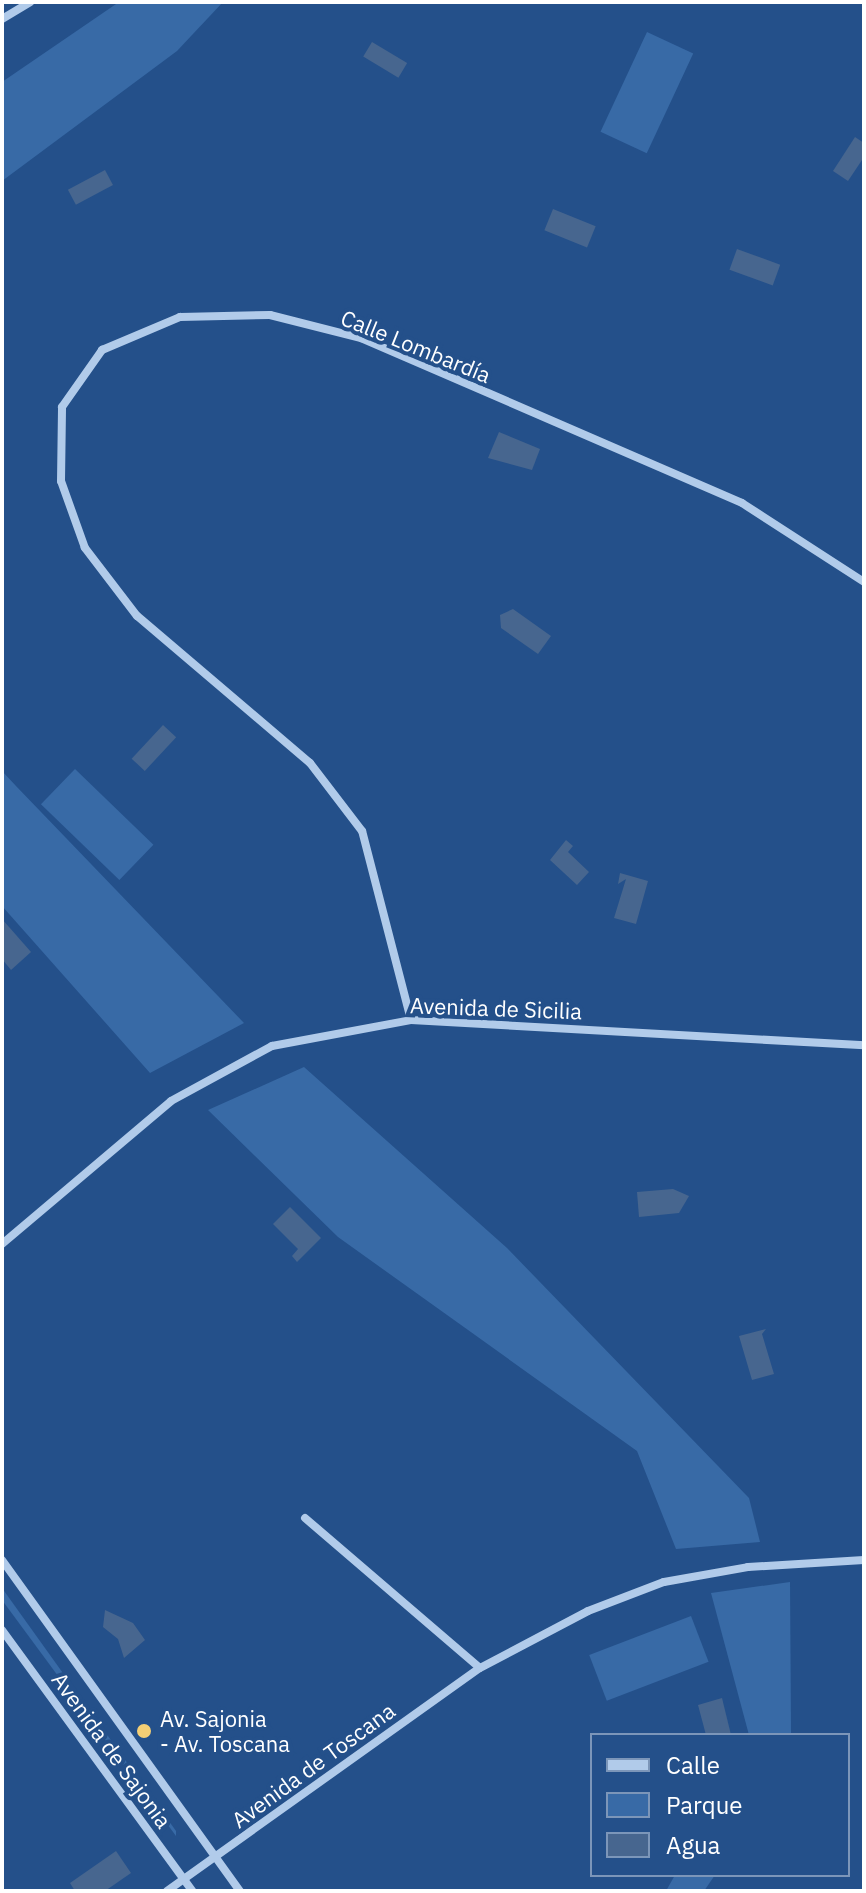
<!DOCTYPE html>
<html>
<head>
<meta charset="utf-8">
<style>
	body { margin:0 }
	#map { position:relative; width:866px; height:1893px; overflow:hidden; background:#24508a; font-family:"IBM Plex Sans",sans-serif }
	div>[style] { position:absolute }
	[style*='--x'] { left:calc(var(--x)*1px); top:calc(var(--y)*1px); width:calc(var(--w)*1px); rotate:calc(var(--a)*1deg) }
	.green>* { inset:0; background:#386aa6; transform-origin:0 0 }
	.water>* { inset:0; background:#47668f; transform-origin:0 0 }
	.minor>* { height:8px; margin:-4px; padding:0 4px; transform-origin:4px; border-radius:4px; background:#b1cbea }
	.dots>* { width:22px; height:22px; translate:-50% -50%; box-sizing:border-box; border:4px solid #24508a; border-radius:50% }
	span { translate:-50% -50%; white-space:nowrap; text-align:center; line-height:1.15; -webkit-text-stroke:8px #24508a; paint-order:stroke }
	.street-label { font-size:22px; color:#fff }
	.poi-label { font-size:22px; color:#fff }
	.left { translate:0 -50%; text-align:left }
	.frame { position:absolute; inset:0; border:4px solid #fff; pointer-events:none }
	.legend { position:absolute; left:590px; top:1733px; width:260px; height:144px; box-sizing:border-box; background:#24508a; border:2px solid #7c96b9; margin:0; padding:10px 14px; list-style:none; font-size:24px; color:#fff }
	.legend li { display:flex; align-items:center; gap:16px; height:40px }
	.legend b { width:40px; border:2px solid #7c96b9 }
</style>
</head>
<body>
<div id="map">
	<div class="green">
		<div style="clip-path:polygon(119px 2px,223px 2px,177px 51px,2px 181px,2px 82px)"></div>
		<div style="left:647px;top:32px;width:51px;height:110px;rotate:25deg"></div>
		<div style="left:75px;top:769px;width:109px;height:49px;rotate:44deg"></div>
		<div style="clip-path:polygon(2px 771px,16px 786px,244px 1023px,150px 1073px,2px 906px)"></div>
		<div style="clip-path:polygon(304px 1067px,507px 1248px,749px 1498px,760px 1542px,676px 1549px,637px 1451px,338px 1237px,208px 1110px)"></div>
		<div style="clip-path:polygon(790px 1582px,791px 1735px,749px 1735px,711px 1593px)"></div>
		<div style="clip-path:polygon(2px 1588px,176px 1831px,176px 1836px,2px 1600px)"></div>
		<div style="left:691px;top:1616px;width:49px;height:109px;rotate:69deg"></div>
		<div style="clip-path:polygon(675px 1875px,715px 1875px,704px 1891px,666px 1891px)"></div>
	</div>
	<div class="water">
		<div style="left:372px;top:42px;width:41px;height:17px;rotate:31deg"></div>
		<div style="clip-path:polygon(855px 137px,864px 143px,864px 157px,848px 181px,833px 171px)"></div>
		<div style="left:105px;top:170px;width:17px;height:42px;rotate:62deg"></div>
		<div style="left:553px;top:209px;width:46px;height:23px;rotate:22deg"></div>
		<div style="left:737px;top:249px;width:46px;height:22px;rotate:20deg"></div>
		<div style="clip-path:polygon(499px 432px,540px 449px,532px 470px,488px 458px)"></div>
		<div style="clip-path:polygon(513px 609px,551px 636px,538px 654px,501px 628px,500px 615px)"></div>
		<div style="left:163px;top:725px;width:18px;height:46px;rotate:43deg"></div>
		<div style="clip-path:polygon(566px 840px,573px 846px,568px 852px,589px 872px,577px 885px,550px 860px)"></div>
		<div style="clip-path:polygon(620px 873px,648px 881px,636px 924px,614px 918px,626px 879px,618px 884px)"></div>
		<div style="clip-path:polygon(2px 919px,31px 952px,11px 970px,2px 959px)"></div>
		<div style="clip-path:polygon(673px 1189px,689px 1196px,679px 1213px,639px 1217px,637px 1192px)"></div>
		<div style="clip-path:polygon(290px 1207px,321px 1238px,297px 1262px,292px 1256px,298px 1249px,273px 1224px)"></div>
		<div style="clip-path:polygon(766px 1329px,762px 1334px,774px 1374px,752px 1380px,739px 1336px)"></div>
		<div style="clip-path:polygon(105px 1610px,133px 1623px,145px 1640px,124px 1658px,118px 1639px,103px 1627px)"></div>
		<div style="clip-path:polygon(722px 1698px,731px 1735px,706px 1735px,698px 1705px)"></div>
		<div style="clip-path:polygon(116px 1851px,131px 1873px,105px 1891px,75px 1891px,70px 1883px)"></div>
	</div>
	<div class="minor">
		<div style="--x:2;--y:19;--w:33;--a:-31"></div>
		<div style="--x:411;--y:1020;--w:195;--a:-104.5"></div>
		<div style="--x:362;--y:831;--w:86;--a:-127.4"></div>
		<div style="--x:310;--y:763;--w:227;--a:-139.6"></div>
		<div style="--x:137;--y:616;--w:86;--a:-127.4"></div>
		<div style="--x:85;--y:548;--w:71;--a:-109.7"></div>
		<div style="--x:61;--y:481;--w:74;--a:-89.2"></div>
		<div style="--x:62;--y:407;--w:70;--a:-54.9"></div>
		<div style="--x:102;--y:350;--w:85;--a:-22.9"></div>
		<div style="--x:180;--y:317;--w:90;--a:-1.3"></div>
		<div style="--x:270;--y:315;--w:94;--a:14.2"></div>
		<div style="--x:361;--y:338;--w:415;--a:23.4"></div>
		<div style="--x:742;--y:503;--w:145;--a:32.9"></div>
		<div style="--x:2;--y:1244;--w:221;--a:-40.2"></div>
		<div style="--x:171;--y:1101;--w:115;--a:-28.6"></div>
		<div style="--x:272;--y:1046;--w:141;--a:-10.6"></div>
		<div style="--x:411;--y:1020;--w:454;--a:3.2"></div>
		<div style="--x:305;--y:1518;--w:230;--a:40.6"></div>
		<div style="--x:2;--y:1560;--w:408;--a:54.3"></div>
		<div style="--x:2;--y:1630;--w:323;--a:53.9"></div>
		<div style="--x:167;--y:1891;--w:384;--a:-35.5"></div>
		<div style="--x:480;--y:1668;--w:122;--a:-27.8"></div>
		<div style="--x:588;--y:1611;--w:81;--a:-20.9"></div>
		<div style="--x:664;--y:1582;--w:85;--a:-10.1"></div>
		<div style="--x:748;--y:1567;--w:116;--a:-3.5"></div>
	</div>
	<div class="dots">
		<div style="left:144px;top:1731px;background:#f4cf75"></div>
	</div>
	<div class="street-label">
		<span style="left:416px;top:346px;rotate:22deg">Calle Lombardía</span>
		<span style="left:496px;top:1008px;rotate:2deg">Avenida de Sicilia</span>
		<span style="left:112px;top:1750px;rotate:54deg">Avenida de Sajonia</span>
		<span style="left:313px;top:1765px;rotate:-36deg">Avenida de Toscana</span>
	</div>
	<div class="poi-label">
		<span class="left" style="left:160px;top:1731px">Av. Sajonia<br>- Av. Toscana</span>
	</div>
	<div class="frame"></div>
	<ul class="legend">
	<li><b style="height:10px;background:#b1cbea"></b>Calle</li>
	<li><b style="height:22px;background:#386aa6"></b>Parque</li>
	<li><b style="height:22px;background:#47668f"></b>Agua</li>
	</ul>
</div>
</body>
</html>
